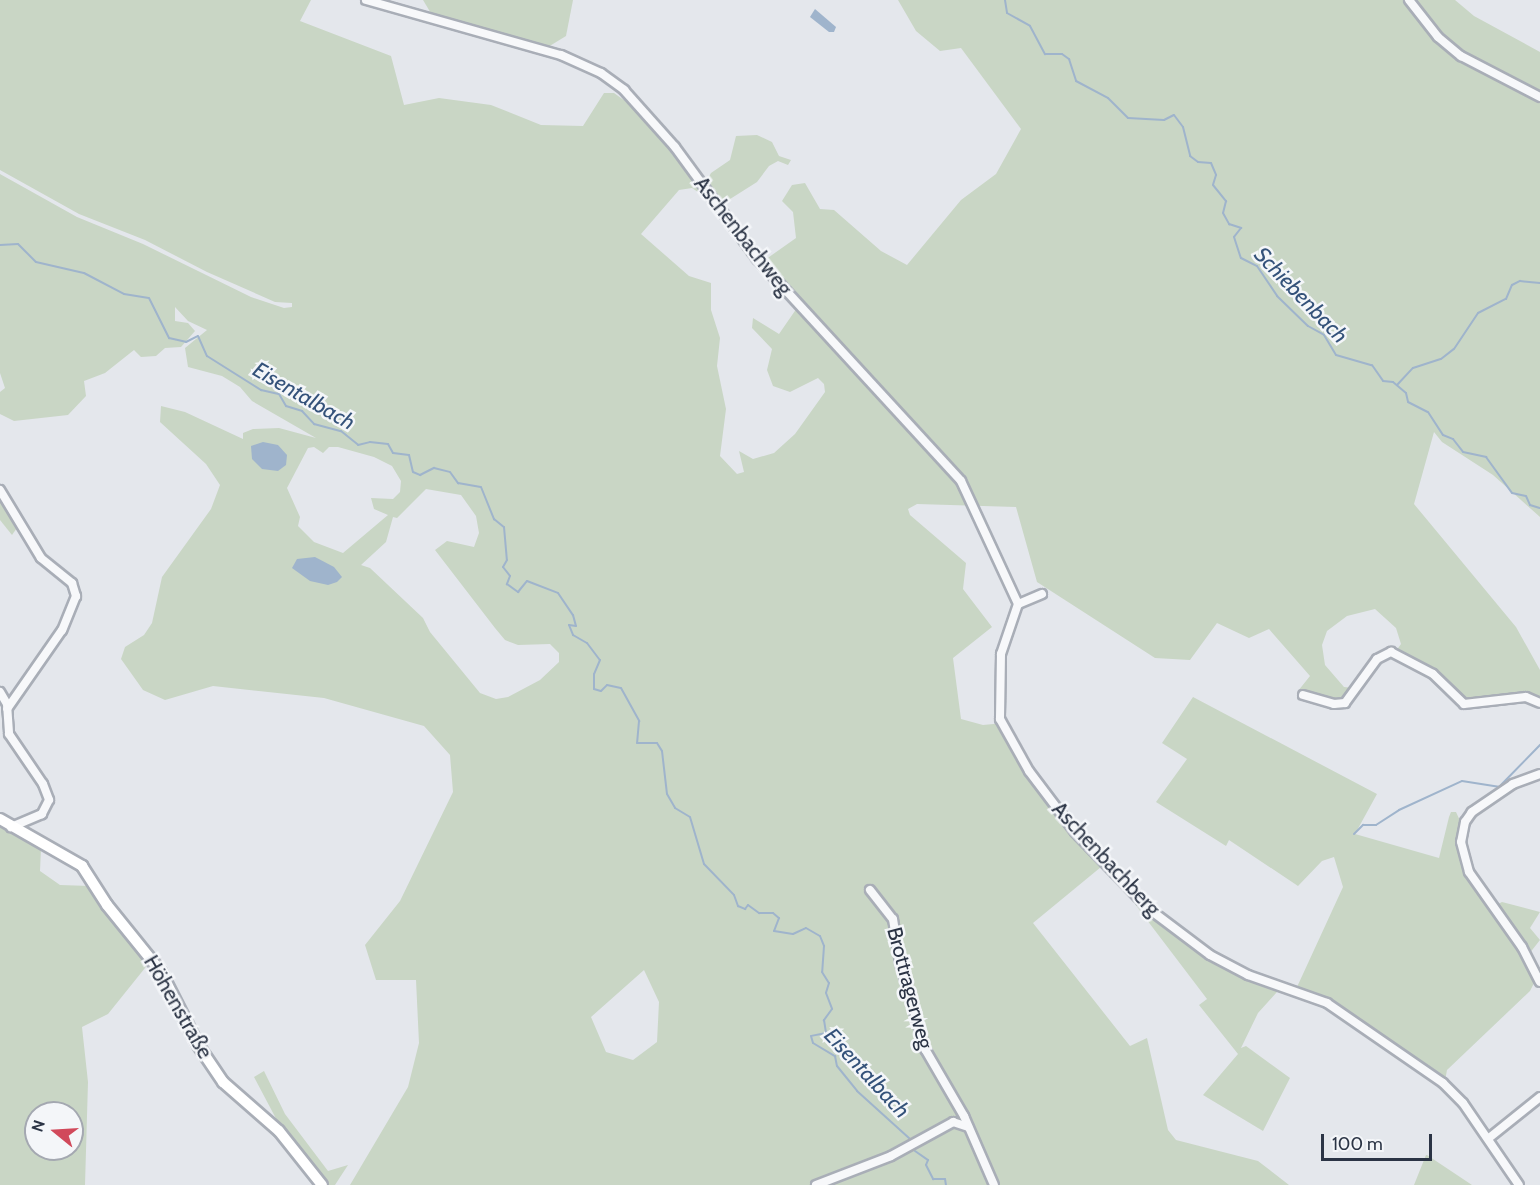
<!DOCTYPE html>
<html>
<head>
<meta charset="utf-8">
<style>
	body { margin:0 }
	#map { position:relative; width:1540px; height:1185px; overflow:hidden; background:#e4e7ec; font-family:Cabin,sans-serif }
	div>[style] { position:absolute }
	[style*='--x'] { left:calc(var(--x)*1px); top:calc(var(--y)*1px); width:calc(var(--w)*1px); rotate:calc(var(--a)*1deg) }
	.green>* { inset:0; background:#c9d6c5 }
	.water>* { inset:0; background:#9fb4cc }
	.stream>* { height:2px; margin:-1px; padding:0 1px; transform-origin:1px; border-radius:1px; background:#9fb4cc }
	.roads { filter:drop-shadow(2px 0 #a9aeb7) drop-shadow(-2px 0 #a9aeb7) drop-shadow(0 2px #a9aeb7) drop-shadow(0 -2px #a9aeb7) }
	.street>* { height:8px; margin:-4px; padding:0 4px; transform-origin:4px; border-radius:4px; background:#f7f8fa }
	.secondary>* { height:10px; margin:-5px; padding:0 5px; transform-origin:5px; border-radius:5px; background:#fff }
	span { translate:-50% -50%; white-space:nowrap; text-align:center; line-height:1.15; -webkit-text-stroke:5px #f4f6f9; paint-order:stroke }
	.street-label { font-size:21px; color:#2b3445 }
	.water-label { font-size:22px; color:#34527a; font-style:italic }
	.north { position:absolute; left:24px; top:1101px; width:60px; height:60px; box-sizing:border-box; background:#f4f6f9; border:2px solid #a4a8b1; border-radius:50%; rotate:288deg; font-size:16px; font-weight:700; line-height:24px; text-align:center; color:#2b3445 }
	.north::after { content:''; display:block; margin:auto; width:21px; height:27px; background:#d1495b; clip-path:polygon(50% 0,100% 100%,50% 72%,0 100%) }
	.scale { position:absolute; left:1321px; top:1134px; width:111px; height:27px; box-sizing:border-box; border:3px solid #2b3445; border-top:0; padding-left:8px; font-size:18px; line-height:21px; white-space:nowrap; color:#2b3445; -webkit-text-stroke:4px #f4f6f9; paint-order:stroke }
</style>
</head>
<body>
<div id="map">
	<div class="green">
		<div style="clip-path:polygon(evenodd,0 0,311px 0,300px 21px,391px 56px,404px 105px,439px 98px,491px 105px,541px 125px,583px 126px,604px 93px,614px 93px,639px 111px,655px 128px,695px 183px,706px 182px,711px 173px,730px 160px,736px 136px,757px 135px,772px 142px,779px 156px,791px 160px,788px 165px,778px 161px,769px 166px,757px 182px,719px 206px,692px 188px,679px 190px,641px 234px,689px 276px,711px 283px,711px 310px,720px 338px,717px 366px,726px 409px,720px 456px,737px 474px,744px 472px,739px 451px,753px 459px,774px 453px,795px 434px,825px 392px,824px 384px,818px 378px,790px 392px,773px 386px,767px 370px,772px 349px,752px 328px,753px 318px,779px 334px,799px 305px,762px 262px,796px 238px,793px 212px,782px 201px,792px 185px,805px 183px,820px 209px,834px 210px,881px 251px,907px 265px,961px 200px,996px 174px,1021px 129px,961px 48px,940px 51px,916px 31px,898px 0,1455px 0,1474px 16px,1540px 52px,1540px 517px,1493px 475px,1442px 442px,1434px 432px,1414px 504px,1516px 627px,1540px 670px,1540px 702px,1533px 696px,1463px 702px,1396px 651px,1401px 644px,1396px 628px,1375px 609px,1347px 616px,1327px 631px,1322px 645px,1325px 665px,1344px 687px,1354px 688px,1342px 702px,1298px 691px,1310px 676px,1269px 629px,1249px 638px,1217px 623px,1190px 660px,1155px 658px,1037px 582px,1016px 507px,917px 504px,908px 509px,910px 515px,966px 563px,963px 589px,992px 627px,953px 658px,961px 719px,983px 725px,1004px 723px,1031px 769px,1077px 830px,1145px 902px,1230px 964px,1285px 983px,1258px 1013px,1241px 1048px,1246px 1046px,1290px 1078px,1263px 1131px,1203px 1095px,1238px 1054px,1199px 1005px,1207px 999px,1131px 899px,1101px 867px,1033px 923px,1130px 1046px,1147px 1038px,1168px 1130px,1176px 1140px,1258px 1161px,1289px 1185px,350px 1185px,408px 1087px,419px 1043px,416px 980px,376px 980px,365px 945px,400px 901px,453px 792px,450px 755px,424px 726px,324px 698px,213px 686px,165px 700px,143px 690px,121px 659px,125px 647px,144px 635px,152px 623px,162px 577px,211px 509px,220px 485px,206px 464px,160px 422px,161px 406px,185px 412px,243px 439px,243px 433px,253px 429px,279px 428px,316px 438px,252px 401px,240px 387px,222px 376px,188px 367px,185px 348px,207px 330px,188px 321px,175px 307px,175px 321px,188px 323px,195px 331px,181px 347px,165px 348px,156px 356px,141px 357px,134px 350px,105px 373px,84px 381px,86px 396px,68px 415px,14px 421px,0 414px,0 392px,5px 388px,0 373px,0 174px,77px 217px,143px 244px,251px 297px,284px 308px,292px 307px,292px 303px,275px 302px,207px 272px,145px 240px,79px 214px,0 170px,0 0,314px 447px,323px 453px,329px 447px,338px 447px,374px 457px,392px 466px,401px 481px,400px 492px,393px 499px,371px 498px,374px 509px,388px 515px,343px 553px,314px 542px,298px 526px,300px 517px,287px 488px,308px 448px,314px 447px,0 0,426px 489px,461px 495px,476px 516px,479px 533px,474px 547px,447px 541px,435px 550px,495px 628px,505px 640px,518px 645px,550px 644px,559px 653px,559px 662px,540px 680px,508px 697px,496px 699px,480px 693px,430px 632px,423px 618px,370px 568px,361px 565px,386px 542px,393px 517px,397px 518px,426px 489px,0 0,644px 970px,659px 1002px,657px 1042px,633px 1060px,606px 1052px,591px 1017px,644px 970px)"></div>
		<div style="clip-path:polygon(423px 0,573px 0,566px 36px,548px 47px,432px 15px)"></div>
		<div style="clip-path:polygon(0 493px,19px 525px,12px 535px,0 520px)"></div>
		<div style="clip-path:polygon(1193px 697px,1377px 794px,1355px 834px,1439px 858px,1449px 817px,1451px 812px,1456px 812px,1462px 825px,1459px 850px,1467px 873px,1515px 941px,1536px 979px,1530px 991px,1447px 1070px,1445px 1081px,1328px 1001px,1297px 987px,1343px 887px,1334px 857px,1322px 861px,1298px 886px,1229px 840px,1226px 846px,1156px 802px,1187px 759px,1162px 743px)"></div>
		<div style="clip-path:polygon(evenodd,0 824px,41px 848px,40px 871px,60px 885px,90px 886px,149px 963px,108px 1014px,82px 1027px,88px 1082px,85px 1185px,0 1185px,0 824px,36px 1113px,72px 1113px,72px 1149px,36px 1149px,36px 1113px)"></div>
		<div style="clip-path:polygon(1502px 902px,1540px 912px,1530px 928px,1540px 940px,1529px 954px,1496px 905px)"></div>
		<div style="clip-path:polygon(264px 1071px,285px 1114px,328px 1171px,348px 1165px,335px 1185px,326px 1185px,281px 1128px,254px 1077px)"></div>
		<div style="clip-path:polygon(1426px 1155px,1427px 1155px,1472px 1185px,1414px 1185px)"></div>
	</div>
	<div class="water">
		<div style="clip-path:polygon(815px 9px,836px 27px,834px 32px,829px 32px,810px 17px)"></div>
		<div style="clip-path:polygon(263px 442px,278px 445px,287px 455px,286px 465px,278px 471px,262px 469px,252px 459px,251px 446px)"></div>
		<div style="clip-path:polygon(315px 557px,334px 567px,342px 577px,337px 582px,328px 585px,310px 581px,292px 568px,297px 559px)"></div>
	</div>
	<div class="stream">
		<div style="--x:1005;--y:0;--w:13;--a:81"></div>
		<div style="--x:1007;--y:13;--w:26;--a:29"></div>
		<div style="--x:1030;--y:26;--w:32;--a:62"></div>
		<div style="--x:1045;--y:54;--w:17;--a:0"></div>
		<div style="--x:1062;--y:54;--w:9;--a:36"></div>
		<div style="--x:1069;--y:59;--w:23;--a:72"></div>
		<div style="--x:1076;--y:81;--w:36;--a:28"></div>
		<div style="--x:1108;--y:98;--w:28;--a:45"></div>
		<div style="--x:1128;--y:118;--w:36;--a:3"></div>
		<div style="--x:1164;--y:120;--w:11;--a:-27"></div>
		<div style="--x:1174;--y:115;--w:15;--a:53"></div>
		<div style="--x:1183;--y:127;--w:30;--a:76"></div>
		<div style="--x:1190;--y:156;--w:10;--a:37"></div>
		<div style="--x:1198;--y:162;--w:13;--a:4"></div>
		<div style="--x:1211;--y:163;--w:13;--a:67"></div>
		<div style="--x:1216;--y:175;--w:10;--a:107"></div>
		<div style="--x:1213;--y:185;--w:21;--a:51"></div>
		<div style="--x:1226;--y:201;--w:12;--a:104"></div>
		<div style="--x:1223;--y:213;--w:13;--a:61"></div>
		<div style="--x:1229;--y:224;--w:13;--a:18"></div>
		<div style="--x:1241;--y:228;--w:11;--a:128"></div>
		<div style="--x:1234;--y:237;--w:22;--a:72"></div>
		<div style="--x:1241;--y:258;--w:18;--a:27"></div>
		<div style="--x:1257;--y:266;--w:36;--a:56"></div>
		<div style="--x:1277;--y:296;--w:43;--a:44.1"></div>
		<div style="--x:1308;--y:326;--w:18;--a:29"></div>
		<div style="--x:1324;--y:335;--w:23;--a:59"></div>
		<div style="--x:1336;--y:355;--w:37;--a:16"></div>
		<div style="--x:1372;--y:365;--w:19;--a:55"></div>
		<div style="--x:1383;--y:381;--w:10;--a:6"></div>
		<div style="--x:1393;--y:382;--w:17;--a:40"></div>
		<div style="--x:1406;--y:393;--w:9;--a:77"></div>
		<div style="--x:1408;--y:402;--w:22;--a:27"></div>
		<div style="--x:1428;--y:412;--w:27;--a:57"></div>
		<div style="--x:1443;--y:435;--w:11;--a:22"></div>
		<div style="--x:1453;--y:439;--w:16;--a:52"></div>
		<div style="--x:1463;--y:452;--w:24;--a:12"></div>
		<div style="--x:1486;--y:457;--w:44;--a:54.2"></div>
		<div style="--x:1512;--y:493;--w:14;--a:12"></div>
		<div style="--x:1526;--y:496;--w:10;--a:66"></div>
		<div style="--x:1530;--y:505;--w:10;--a:17"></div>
		<div style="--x:0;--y:245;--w:18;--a:-3"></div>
		<div style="--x:18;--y:244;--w:25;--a:45"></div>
		<div style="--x:36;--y:262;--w:49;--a:12.9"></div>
		<div style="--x:84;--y:273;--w:45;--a:27.7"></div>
		<div style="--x:124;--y:294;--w:25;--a:9"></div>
		<div style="--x:149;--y:298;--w:45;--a:63.4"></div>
		<div style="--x:169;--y:338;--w:17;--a:13"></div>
		<div style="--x:186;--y:342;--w:13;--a:-27"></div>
		<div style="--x:198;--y:336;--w:22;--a:66"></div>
		<div style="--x:207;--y:356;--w:64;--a:32.2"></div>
		<div style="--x:261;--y:390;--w:18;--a:13"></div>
		<div style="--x:279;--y:394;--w:14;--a:60"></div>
		<div style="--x:286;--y:406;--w:17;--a:17"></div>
		<div style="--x:302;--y:411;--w:18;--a:47"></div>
		<div style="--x:314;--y:424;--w:28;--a:15"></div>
		<div style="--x:341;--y:431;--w:22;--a:39"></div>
		<div style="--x:358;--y:445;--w:12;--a:-14"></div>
		<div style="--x:370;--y:442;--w:18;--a:6"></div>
		<div style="--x:388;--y:444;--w:10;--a:61"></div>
		<div style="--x:393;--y:453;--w:16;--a:7"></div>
		<div style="--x:409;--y:455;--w:17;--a:77"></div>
		<div style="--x:413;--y:472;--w:8;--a:23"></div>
		<div style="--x:420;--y:475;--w:16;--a:-27"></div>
		<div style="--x:434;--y:468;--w:16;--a:14"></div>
		<div style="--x:450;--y:472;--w:14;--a:54"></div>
		<div style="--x:458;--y:483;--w:23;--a:10"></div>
		<div style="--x:481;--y:487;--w:35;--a:68"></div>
		<div style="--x:494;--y:519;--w:13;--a:39"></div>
		<div style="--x:504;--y:527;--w:33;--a:85"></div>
		<div style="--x:507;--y:560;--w:8;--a:120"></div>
		<div style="--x:503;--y:567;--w:11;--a:52"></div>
		<div style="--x:510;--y:576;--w:9;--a:111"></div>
		<div style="--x:507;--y:584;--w:14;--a:36"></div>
		<div style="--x:518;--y:592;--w:14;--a:-51"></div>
		<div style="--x:527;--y:581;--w:33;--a:21"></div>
		<div style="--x:558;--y:593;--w:27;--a:56"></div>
		<div style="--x:573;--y:615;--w:11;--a:75"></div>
		<div style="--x:576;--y:626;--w:7;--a:-172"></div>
		<div style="--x:569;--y:625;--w:11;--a:68"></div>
		<div style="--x:573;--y:635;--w:16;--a:30"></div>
		<div style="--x:587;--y:643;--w:21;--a:53"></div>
		<div style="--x:600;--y:660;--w:15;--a:113"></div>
		<div style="--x:594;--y:674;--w:15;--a:90"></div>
		<div style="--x:594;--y:689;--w:7;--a:16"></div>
		<div style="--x:601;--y:691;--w:8;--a:-45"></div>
		<div style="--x:607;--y:685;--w:14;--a:12"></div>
		<div style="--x:621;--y:688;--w:38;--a:61"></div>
		<div style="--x:639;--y:721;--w:22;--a:95"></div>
		<div style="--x:637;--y:743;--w:20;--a:0"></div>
		<div style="--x:657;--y:743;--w:9;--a:58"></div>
		<div style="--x:662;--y:751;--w:43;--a:83.4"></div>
		<div style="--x:667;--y:794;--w:16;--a:60"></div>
		<div style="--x:675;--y:808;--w:17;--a:31"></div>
		<div style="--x:690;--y:817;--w:49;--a:73.4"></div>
		<div style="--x:704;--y:864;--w:43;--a:45.9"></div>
		<div style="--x:734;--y:895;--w:12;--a:70"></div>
		<div style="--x:738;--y:906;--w:8;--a:23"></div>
		<div style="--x:745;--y:909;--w:5;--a:-53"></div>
		<div style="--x:748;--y:905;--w:14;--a:36"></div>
		<div style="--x:759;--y:913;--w:14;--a:0"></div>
		<div style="--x:773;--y:913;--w:8;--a:40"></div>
		<div style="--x:779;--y:918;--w:14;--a:111"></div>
		<div style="--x:774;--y:931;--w:19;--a:9"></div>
		<div style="--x:793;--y:934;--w:14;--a:-25"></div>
		<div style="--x:806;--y:928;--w:16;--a:30"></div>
		<div style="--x:820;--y:936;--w:11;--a:68"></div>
		<div style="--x:824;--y:946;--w:26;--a:94"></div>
		<div style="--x:822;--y:972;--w:13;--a:58"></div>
		<div style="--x:829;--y:983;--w:10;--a:107"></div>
		<div style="--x:826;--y:993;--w:17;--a:69"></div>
		<div style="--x:832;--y:1009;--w:14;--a:126"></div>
		<div style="--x:824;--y:1020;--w:13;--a:81"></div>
		<div style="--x:826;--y:1033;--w:15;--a:169"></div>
		<div style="--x:811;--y:1036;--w:7;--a:74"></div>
		<div style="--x:813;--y:1043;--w:26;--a:31"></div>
		<div style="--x:835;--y:1056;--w:10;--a:79"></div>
		<div style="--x:837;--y:1066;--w:32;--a:51"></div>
		<div style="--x:857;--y:1091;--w:72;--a:42.2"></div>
		<div style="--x:1397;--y:385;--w:23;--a:-47"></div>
		<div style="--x:1413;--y:368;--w:29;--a:-18"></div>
		<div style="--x:1441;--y:359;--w:16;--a:-38"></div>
		<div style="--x:1454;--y:349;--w:43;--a:-56.3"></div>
		<div style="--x:1478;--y:313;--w:31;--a:-27"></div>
		<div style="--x:1506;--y:299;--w:15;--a:-67"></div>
		<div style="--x:1512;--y:285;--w:9;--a:-27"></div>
		<div style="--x:1520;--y:281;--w:20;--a:6"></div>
		<div style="--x:1354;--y:834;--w:13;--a:-45"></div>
		<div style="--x:1363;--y:825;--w:13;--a:0"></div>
		<div style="--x:1376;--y:825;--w:27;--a:-33"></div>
		<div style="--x:1399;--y:810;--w:69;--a:-24.7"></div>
		<div style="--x:1462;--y:781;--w:37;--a:9"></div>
		<div style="--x:1499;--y:787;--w:59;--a:-45.7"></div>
		<div style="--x:915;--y:1151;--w:16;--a:35"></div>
		<div style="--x:928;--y:1160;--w:5;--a:112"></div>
		<div style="--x:926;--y:1165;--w:16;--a:63"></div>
		<div style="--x:933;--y:1179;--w:12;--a:0"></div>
		<div style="--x:945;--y:1179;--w:6;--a:81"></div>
	</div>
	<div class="roads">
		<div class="street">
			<div style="--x:366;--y:0;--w:203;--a:15.8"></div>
			<div style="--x:561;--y:55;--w:44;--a:24.2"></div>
			<div style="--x:601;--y:73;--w:29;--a:36"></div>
			<div style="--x:624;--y:90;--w:76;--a:48.2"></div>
			<div style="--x:675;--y:147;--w:139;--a:53.8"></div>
			<div style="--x:757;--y:259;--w:301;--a:47.4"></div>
			<div style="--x:961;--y:481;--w:136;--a:65.1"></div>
			<div style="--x:1409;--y:0;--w:47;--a:51.9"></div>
			<div style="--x:1438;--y:37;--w:30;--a:40"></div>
			<div style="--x:1461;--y:56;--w:89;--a:27.4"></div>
			<div style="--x:0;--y:490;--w:79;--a:58.9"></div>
			<div style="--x:41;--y:558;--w:40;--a:39"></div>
			<div style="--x:72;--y:583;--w:14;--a:73"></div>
			<div style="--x:76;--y:596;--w:37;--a:112"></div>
			<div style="--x:62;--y:630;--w:96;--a:124.8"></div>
			<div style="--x:1042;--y:594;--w:26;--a:157"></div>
			<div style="--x:1018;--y:604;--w:53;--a:108.8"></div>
			<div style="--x:1001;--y:654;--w:65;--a:90.9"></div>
			<div style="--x:1000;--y:719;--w:60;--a:60.9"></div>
			<div style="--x:1029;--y:771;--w:76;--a:53"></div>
			<div style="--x:1075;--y:832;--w:107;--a:46.1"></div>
			<div style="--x:1149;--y:909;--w:76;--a:37"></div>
			<div style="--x:1210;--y:955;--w:43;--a:27.8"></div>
			<div style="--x:1248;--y:975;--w:84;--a:19.5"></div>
			<div style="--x:1327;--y:1003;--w:141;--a:34.6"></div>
			<div style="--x:1443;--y:1083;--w:28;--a:45"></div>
			<div style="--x:1463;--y:1103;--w:99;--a:55.7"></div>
			<div style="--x:0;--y:692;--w:14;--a:60"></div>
			<div style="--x:7;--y:704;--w:30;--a:86"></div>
			<div style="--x:9;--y:734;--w:60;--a:55.8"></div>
			<div style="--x:43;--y:784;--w:17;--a:69"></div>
			<div style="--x:49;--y:800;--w:16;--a:117"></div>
			<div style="--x:42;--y:814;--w:34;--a:157"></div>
			<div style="--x:1303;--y:695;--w:32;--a:16"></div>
			<div style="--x:1334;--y:704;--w:11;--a:-5"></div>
			<div style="--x:1345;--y:703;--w:54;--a:-54"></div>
			<div style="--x:1377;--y:659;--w:16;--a:-27"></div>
			<div style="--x:1391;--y:652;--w:47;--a:27.6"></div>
			<div style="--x:1433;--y:674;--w:43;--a:44.1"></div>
			<div style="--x:1464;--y:704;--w:62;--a:-6.4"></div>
			<div style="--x:1526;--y:697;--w:15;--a:23"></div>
			<div style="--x:1540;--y:774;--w:29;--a:160"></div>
			<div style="--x:1513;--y:784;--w:50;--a:145.7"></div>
			<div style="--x:1472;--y:812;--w:12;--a:125"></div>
			<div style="--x:1465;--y:822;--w:20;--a:101"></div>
			<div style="--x:1461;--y:842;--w:31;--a:75"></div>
			<div style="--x:1469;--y:872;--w:92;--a:54.8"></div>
			<div style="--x:1522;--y:947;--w:39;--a:63"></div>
			<div style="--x:870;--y:890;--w:37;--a:52"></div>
			<div style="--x:893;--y:919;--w:45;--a:81"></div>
			<div style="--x:900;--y:963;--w:90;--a:73.8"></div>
			<div style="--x:925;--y:1049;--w:78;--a:59.8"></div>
			<div style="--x:964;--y:1116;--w:75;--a:66.5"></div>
			<div style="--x:1489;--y:1138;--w:65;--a:-38.8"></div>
			<div style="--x:816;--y:1185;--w:80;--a:-21.1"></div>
			<div style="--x:891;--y:1156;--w:71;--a:-28.7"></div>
			<div style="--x:953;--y:1122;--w:16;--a:18"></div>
		</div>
		<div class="secondary">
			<div style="--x:0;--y:819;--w:95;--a:29.8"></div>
			<div style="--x:82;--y:866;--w:46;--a:57.3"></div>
			<div style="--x:107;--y:905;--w:86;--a:51.1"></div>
			<div style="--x:161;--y:972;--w:82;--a:63.1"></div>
			<div style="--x:198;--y:1045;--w:45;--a:56"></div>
			<div style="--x:223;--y:1082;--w:74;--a:41.2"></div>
			<div style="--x:279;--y:1131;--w:69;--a:51.5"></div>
		</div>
	</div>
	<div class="street-label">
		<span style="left:743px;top:236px;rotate:52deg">Aschenbachweg</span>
		<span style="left:1106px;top:859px;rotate:47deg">Aschenbachberg</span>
		<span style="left:910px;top:988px;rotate:75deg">Brottragerweg</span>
		<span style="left:178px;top:1007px;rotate:60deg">Höhenstraße</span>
	</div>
	<div class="water-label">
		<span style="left:1301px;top:295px;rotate:46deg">Schiebenbach</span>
		<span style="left:304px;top:396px;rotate:30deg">Eisentalbach</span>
		<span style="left:867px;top:1073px;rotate:47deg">Eisentalbach</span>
	</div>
	<div class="north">N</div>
	<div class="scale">100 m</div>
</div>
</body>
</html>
